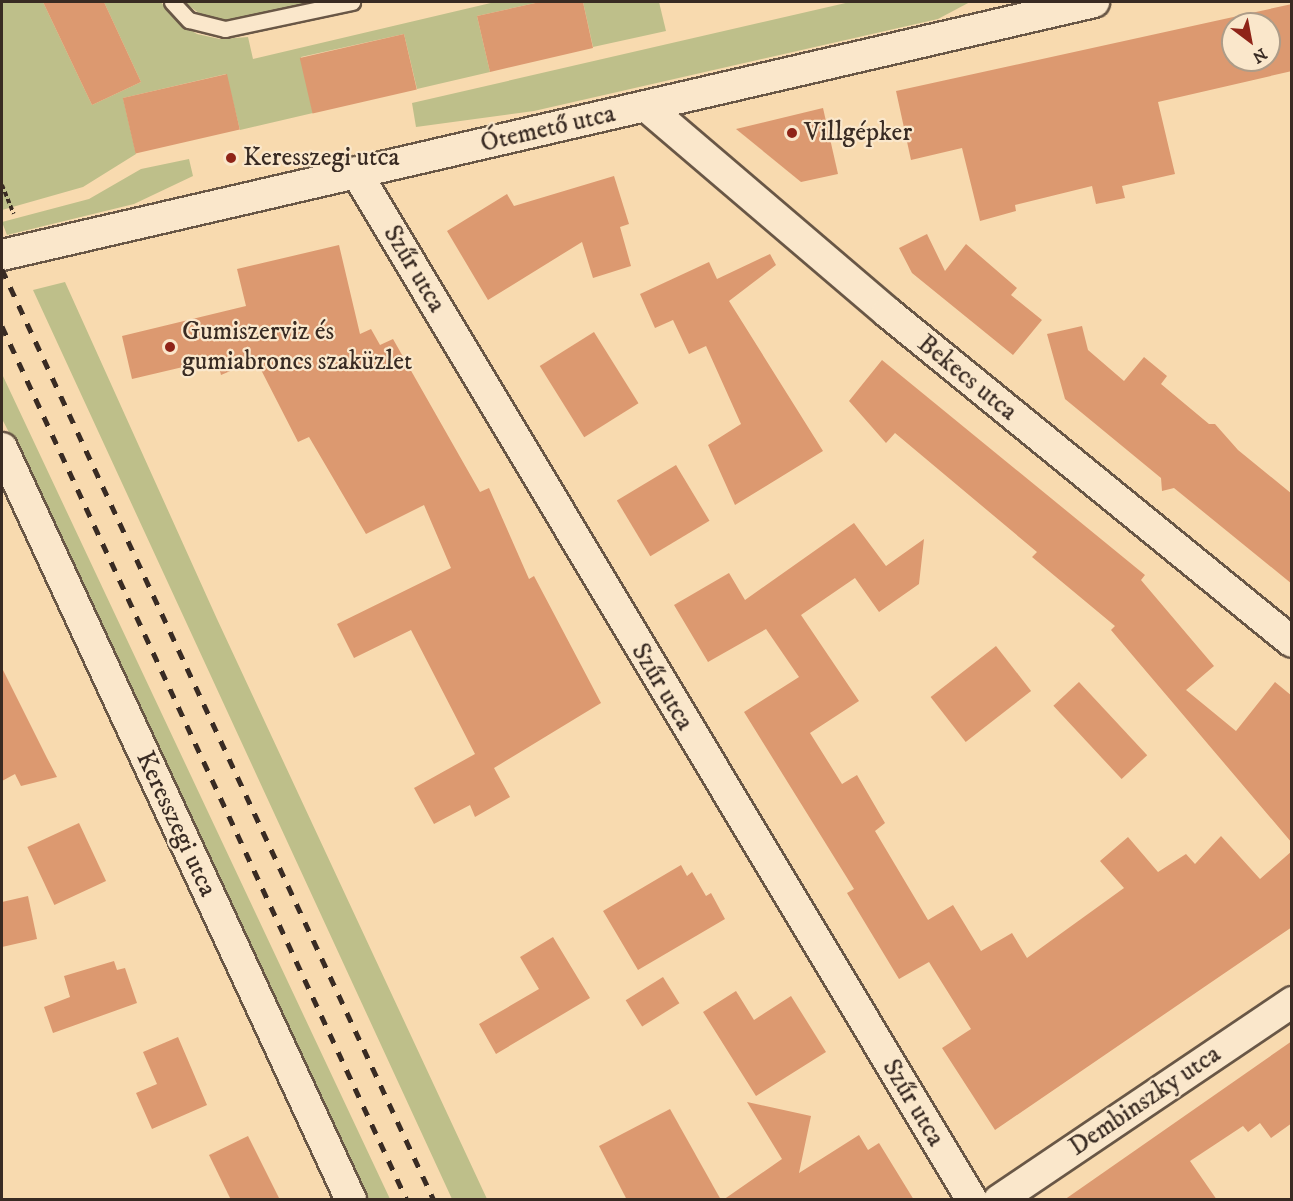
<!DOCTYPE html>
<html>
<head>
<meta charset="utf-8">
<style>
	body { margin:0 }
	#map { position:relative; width:1293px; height:1201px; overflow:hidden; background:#f8daaf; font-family:"IM FELL DW Pica",serif }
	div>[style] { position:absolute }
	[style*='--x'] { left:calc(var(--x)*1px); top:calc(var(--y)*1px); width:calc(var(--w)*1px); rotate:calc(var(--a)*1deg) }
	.green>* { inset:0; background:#bebf8a }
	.building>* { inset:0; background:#dc9970; transform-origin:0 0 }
	.path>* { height:4px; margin-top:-2px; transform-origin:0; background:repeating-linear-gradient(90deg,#392b23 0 4.5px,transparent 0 7.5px) }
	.roads { filter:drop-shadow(2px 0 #695746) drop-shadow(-2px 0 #695746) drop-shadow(0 2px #695746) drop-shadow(0 -2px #695746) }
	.service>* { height:15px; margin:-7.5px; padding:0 7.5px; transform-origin:7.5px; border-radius:7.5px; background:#fae7cb }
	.minor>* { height:30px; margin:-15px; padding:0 15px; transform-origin:15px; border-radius:15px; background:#fae7cb }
	.rail>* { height:4.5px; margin-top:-2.25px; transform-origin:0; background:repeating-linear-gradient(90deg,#392b23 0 10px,transparent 0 20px) }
	.dots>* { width:16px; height:16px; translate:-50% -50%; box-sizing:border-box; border:3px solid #fae7cb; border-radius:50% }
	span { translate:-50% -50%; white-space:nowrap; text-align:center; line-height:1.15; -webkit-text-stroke:4.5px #fae7cb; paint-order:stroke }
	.street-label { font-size:26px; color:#392b23 }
	.poi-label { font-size:26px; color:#392b23 }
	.left { translate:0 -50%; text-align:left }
	.frame { position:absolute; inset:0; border:3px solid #392b23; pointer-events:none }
	.north { position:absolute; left:1221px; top:12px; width:60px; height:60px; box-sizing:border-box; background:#fae7cb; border:2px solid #ad9c88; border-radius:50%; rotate:148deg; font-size:16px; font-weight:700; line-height:24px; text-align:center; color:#392b23 }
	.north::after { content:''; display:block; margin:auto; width:21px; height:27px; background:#8f2418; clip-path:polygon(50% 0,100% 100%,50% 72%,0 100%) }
</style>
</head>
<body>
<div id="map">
	<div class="green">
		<div style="clip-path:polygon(2px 2px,43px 2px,92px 105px,141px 82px,104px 2px,161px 2px,175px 20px,197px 34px,220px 39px,248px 37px,253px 59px,495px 2px,540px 2px,477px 16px,490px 72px,417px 89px,404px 34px,301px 57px,313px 113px,240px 130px,226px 74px,123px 98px,136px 154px,83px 187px,2px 210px)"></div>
		<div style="clip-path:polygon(184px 2px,313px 2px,224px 20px,200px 14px)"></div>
		<div style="clip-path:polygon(583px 2px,659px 2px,666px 31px,593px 47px)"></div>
		<div style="clip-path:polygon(850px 2px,970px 2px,938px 19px,534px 111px,416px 127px,412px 103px)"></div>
		<div style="clip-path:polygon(189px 159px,193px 176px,134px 204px,7px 235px,2px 222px,89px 199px,141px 169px)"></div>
		<div style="clip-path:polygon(65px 282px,217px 619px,487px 1199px,452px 1199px,33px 290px)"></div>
		<div style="clip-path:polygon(2px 374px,390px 1199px,364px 1199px,28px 469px,2px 419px)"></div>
	</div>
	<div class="building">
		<div style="clip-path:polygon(43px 2px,104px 2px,141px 82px,92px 105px)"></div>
		<div style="clip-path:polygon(540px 2px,583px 2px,593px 48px,490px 72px,477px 16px)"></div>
		<div style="clip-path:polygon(evenodd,1292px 4px,1292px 71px,1158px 102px,1175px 174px,1122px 186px,1125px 198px,1096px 204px,1092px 186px,1015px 205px,1016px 211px,980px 221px,962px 148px,911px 160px,896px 91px,1292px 4px,1233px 24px,1269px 24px,1269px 60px,1233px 60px,1233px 24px)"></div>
		<div style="left:404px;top:34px;width:57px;height:107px;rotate:77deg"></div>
		<div style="left:227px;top:74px;width:57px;height:107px;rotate:77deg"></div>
		<div style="clip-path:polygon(823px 108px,838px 174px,801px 182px,736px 129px)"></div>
		<div style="clip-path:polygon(614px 176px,629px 224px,620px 227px,631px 266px,593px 278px,582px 242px,488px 300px,447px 231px,507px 194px,514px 206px)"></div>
		<div style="clip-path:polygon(927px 234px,945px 271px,966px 244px,1017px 288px,1011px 295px,1042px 320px,1013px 355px,912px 273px,899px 248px)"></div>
		<div style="clip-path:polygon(339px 245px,360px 334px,371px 329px,380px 345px,393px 339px,480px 492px,489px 488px,529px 579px,534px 576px,601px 703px,494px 768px,510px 797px,475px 817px,470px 805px,434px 824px,414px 788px,475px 754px,411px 630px,354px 658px,337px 624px,451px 568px,424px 505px,366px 534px,309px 437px,298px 442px,256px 360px,221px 375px,217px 359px,132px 379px,122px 336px,246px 306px,237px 269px)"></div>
		<div style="clip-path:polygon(770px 254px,776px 265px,729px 301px,823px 451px,735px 505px,708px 445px,741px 424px,706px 346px,689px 354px,673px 320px,655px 328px,640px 294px,709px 262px,717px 279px)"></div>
		<div style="clip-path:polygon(1082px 326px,1088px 350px,1124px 381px,1144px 357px,1167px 376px,1161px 384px,1209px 424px,1215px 424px,1238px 450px,1292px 494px,1292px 584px,1174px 488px,1162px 491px,1161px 478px,1065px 399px,1047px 334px)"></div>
		<div style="left:594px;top:332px;width:84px;height:64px;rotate:58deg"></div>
		<div style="clip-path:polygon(882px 360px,1145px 575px,1141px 580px,1214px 666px,1186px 690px,1236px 731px,1275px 682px,1292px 696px,1292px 843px,1111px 630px,1115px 626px,1032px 557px,1037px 552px,895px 433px,886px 443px,849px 401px)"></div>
		<div style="left:676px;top:465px;width:65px;height:69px;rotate:59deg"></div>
		<div style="clip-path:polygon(854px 523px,886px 566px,924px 539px,919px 584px,879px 612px,855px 578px,801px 615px,859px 701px,810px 733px,842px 784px,857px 775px,885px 823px,875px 831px,928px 920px,953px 905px,981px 951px,1012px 933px,1027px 958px,1124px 888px,1100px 861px,1128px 837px,1158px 872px,1186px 854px,1195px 864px,1221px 836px,1260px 879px,1292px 851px,1292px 927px,995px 1130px,942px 1048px,971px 1029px,929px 962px,899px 979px,847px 893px,854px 889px,744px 712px,799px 677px,766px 629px,708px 662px,674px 605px,729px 573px,745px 600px)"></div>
		<div style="left:996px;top:646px;width:57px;height:83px;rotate:52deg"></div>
		<div style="clip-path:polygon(2px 668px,47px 758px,57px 777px,21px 786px,15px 774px,2px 781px)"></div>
		<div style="left:1079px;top:682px;width:100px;height:35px;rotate:47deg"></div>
		<div style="left:79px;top:823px;width:64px;height:57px;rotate:65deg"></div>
		<div style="clip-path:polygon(681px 865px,687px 876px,692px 872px,706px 896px,711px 893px,725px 919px,638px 970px,603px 911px)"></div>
		<div style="clip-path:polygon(28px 896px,37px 939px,2px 947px,2px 902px)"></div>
		<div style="clip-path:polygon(553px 937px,590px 998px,496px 1054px,479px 1024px,539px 989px,520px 957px)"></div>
		<div style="clip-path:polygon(114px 961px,117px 970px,125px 968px,137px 1003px,53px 1033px,44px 1007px,70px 997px,64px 976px)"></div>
		<div style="left:663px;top:977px;width:31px;height:44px;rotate:58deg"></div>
		<div style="clip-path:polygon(736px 991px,754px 1020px,791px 996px,826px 1052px,756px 1096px,703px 1012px)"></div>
		<div style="clip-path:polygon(178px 1037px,207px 1105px,152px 1129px,136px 1093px,157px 1084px,143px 1052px)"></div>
		<div style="clip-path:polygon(1292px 1041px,1292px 1123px,1271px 1138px,1260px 1123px,1248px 1132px,1243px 1126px,1190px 1161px,1217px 1200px,1064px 1200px)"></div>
		<div style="clip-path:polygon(747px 1102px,811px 1116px,799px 1173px,859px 1135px,868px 1150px,879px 1143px,914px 1200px,723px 1200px,782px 1159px)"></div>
		<div style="clip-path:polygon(670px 1109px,721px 1200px,627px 1200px,599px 1146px)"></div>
		<div style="clip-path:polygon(248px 1136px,280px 1200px,231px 1200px,209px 1155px)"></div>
	</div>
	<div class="path">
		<div style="--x:2;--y:185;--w:31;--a:68"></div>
	</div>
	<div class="roads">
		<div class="service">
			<div style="--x:172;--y:2;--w:25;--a:47"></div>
			<div style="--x:189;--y:20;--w:37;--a:14"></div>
			<div style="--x:225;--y:29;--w:130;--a:-12"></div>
		</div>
		<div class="minor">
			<div style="--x:647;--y:107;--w:316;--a:40.5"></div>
			<div style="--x:887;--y:312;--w:522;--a:39.17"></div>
			<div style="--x:356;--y:172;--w:1198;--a:59.07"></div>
			<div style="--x:2;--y:255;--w:1121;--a:-13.04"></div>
			<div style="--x:2;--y:448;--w:829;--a:65.1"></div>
			<div style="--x:999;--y:1200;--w:354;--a:-34"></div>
		</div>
	</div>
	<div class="rail">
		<div style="--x:2;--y:269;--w:1026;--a:65.11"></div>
		<div style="--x:2;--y:326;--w:963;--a:65.14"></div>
	</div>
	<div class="dots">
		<div style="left:792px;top:133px;background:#8f2418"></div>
		<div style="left:231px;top:158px;background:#8f2418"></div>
		<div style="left:170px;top:347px;background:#8f2418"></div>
	</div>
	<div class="street-label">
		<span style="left:548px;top:129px;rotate:-13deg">Ótemető utca</span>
		<span style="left:414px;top:269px;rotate:59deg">Szűr utca</span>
		<span style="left:967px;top:378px;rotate:39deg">Bekecs utca</span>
		<span style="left:662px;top:687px;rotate:59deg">Szűr utca</span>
		<span style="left:176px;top:824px;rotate:65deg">Keresszegi utca</span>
		<span style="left:1145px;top:1101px;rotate:-34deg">Dembinszky utca</span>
		<span style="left:913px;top:1103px;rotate:59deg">Szűr utca</span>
	</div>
	<div class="poi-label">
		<span class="left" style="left:804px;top:133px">Villgépker</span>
		<span class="left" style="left:243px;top:158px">Keresszegi utca</span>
		<span class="left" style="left:182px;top:347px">Gumiszerviz és<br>gumiabroncs szaküzlet</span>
	</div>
	<div class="frame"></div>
	<div class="north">N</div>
</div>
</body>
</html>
